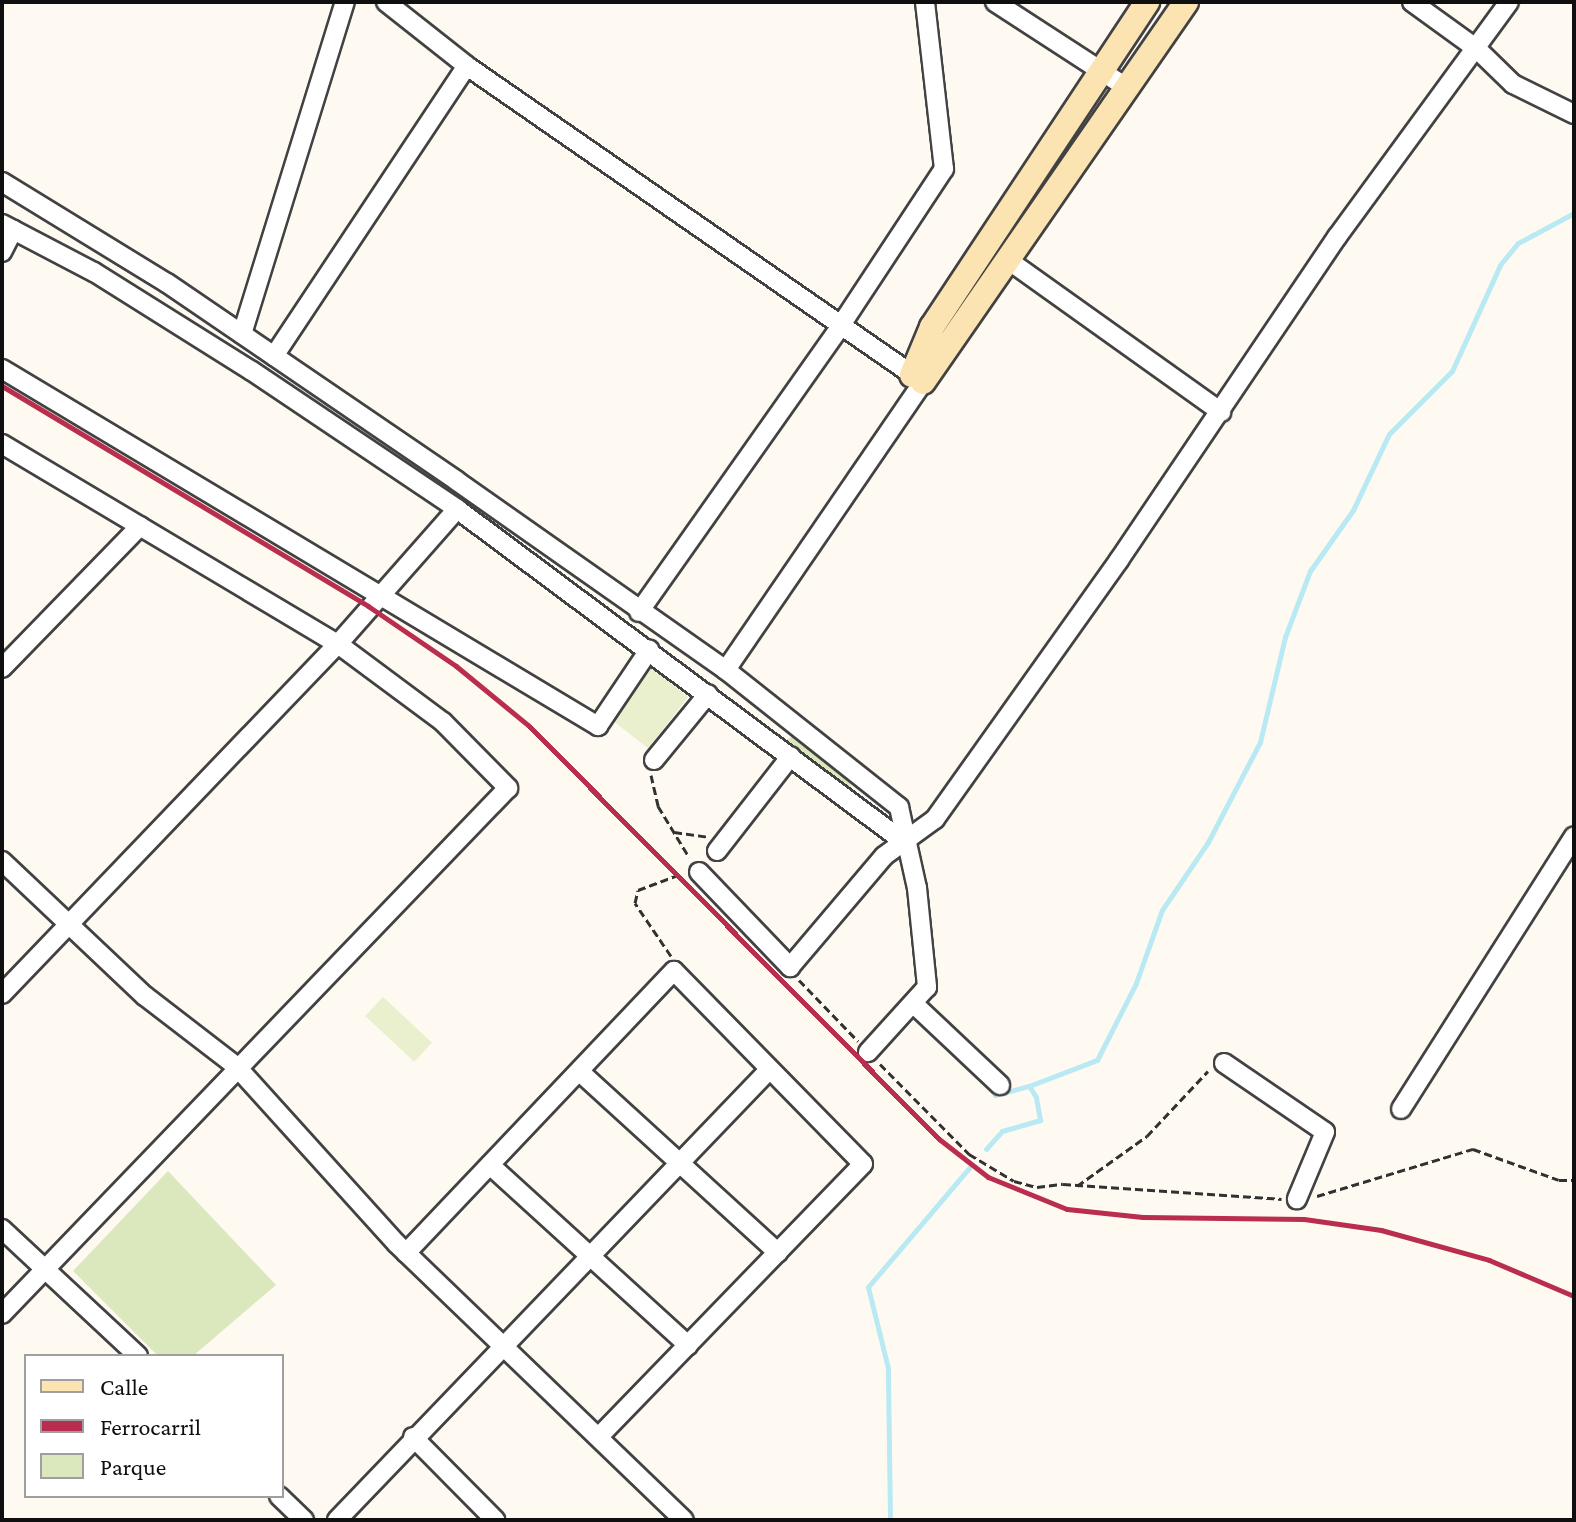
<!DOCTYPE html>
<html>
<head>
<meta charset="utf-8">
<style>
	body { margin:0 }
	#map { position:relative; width:1576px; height:1522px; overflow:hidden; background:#fefaf2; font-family:"Crimson Pro",serif }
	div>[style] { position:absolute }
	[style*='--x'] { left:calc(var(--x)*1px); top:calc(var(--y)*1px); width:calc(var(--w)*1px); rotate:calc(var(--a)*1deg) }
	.green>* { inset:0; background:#dbe8bd }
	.pitch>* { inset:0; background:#eaefce; transform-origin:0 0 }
	.stream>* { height:5px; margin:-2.5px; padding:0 2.5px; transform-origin:2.5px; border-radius:2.5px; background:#b9e9f3 }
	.path>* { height:3px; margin-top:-1.5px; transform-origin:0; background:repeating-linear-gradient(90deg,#313131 0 8px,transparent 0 12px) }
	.roads { filter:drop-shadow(2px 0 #424242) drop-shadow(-2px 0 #424242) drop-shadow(0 2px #424242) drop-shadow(0 -2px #424242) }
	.street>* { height:18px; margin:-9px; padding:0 9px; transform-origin:9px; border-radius:9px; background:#fff }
	.secondary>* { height:24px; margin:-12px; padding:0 12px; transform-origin:12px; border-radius:12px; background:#fbe4b1 }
	.rail>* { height:5px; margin:-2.5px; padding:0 2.5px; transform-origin:2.5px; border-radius:2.5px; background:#b92e4f }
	span { translate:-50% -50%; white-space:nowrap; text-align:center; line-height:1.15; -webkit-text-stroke:8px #fff; paint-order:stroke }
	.frame { position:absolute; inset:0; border:4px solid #0f0f0f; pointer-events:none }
	.legend { position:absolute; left:24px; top:1354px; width:260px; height:144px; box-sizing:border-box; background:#fff; border:2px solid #9f9f9f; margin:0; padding:10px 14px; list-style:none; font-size:24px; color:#0f0f0f }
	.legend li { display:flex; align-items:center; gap:16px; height:40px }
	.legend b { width:40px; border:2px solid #9f9f9f }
</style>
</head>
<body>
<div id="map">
	<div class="green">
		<div style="clip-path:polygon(795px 735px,849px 780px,852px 789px,786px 740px)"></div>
		<div style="clip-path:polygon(168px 1171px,276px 1285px,193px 1356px,158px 1356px,73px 1271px)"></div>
	</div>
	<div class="pitch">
		<div style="left:651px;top:668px;width:47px;height:65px;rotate:38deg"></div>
		<div style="left:383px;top:997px;width:67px;height:26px;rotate:43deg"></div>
	</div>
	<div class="stream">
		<div style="--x:995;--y:1095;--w:35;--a:-15"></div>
		<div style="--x:986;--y:1149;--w:24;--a:-48"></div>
		<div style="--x:1002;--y:1131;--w:40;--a:-16"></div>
		<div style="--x:1040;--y:1120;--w:23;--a:-100"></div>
		<div style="--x:1036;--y:1097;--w:13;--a:-122"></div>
		<div style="--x:1029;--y:1086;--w:73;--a:-20.9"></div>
		<div style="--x:1097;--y:1060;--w:86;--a:-63.1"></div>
		<div style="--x:1136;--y:983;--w:77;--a:-70.4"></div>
		<div style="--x:1162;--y:910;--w:82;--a:-55.9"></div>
		<div style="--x:1208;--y:842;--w:113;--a:-62.5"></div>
		<div style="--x:1260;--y:742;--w:108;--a:-76.6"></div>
		<div style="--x:1285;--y:637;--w:71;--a:-69.3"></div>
		<div style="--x:1310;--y:571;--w:75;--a:-54.8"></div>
		<div style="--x:1353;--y:510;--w:84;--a:-64.7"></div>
		<div style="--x:1389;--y:434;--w:89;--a:-45"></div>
		<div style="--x:1452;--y:371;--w:116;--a:-65.6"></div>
		<div style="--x:1500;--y:265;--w:28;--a:-51"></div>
		<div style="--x:1518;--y:243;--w:64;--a:-28.2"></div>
		<div style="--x:890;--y:1520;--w:152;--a:-90.8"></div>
		<div style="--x:888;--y:1368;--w:83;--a:-103.9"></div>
		<div style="--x:868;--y:1287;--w:156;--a:-49.7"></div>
	</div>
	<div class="path">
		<div style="--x:651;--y:775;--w:32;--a:77"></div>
		<div style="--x:658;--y:806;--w:60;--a:58.7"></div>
		<div style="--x:674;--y:832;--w:35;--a:8"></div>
		<div style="--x:671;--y:956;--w:64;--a:-124.2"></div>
		<div style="--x:635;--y:903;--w:13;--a:-77"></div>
		<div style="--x:638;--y:890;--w:46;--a:-20.4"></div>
		<div style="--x:799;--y:980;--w:85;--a:46"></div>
		<div style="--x:880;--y:1064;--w:127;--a:45.3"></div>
		<div style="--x:969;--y:1154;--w:52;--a:31"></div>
		<div style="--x:1014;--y:1181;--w:24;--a:15"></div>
		<div style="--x:1037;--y:1187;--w:26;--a:-7"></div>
		<div style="--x:1063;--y:1184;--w:219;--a:3.9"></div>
		<div style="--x:1077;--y:1186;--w:86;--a:-35.5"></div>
		<div style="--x:1147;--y:1136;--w:89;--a:-46.8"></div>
		<div style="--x:1317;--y:1196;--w:163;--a:-16.8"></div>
		<div style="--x:1473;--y:1149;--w:91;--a:19.8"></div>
		<div style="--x:1559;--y:1180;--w:15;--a:0"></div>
	</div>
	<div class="roads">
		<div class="street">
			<div style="--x:386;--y:2;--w:103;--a:38.3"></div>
			<div style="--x:467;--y:66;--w:555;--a:34.72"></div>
			<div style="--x:923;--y:382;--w:349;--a:124.4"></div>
			<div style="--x:995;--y:2;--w:156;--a:33"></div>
			<div style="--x:1412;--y:2;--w:80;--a:35.9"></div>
			<div style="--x:1477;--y:49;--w:50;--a:44.2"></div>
			<div style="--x:1513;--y:84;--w:68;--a:26.2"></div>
			<div style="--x:2;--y:182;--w:193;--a:31.5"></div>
			<div style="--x:167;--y:283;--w:351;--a:34.3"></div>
			<div style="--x:457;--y:481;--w:329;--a:35.1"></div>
			<div style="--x:726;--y:670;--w:221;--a:38.4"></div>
			<div style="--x:899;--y:807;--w:83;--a:77.5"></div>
			<div style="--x:917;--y:888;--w:100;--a:84.2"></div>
			<div style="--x:927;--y:987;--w:88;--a:132.2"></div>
			<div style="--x:2;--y:224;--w:104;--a:27.6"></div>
			<div style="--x:94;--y:272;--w:186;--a:32.1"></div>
			<div style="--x:252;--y:371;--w:247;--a:33.9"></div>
			<div style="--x:457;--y:509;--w:557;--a:36.68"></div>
			<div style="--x:2;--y:252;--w:25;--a:-63"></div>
			<div style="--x:1008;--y:260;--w:262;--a:35.5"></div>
			<div style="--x:242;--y:334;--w:348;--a:-72.8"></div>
			<div style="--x:274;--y:356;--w:348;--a:-56.4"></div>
			<div style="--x:2;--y:369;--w:695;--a:30.92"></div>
			<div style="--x:598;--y:726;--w:92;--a:-56.1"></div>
			<div style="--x:2;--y:444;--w:391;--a:30.8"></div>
			<div style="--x:338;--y:644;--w:131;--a:36.6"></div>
			<div style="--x:443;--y:722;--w:93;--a:45.4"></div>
			<div style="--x:508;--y:788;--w:730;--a:133.89"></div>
			<div style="--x:639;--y:612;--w:347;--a:-54.8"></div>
			<div style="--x:839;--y:328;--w:191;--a:-56.6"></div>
			<div style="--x:944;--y:169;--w:168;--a:-96.5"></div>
			<div style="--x:2;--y:668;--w:198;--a:-45.8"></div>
			<div style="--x:654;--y:760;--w:85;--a:-50.7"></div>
			<div style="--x:717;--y:851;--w:120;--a:-52.1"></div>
			<div style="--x:2;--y:861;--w:197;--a:43.4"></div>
			<div style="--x:145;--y:996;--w:115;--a:37.6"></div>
			<div style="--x:236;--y:1066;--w:240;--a:47.9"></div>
			<div style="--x:397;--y:1244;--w:398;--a:43.9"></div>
			<div style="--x:699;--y:872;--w:132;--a:46.2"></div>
			<div style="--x:790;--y:967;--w:145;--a:-49.7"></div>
			<div style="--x:884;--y:856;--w:63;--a:-36"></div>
			<div style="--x:935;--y:819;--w:318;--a:-54.6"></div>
			<div style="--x:1119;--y:560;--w:390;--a:-56"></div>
			<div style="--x:1337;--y:237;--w:291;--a:-53.8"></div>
			<div style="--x:2;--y:994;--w:485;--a:-46.2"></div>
			<div style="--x:338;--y:644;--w:180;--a:-48.6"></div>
			<div style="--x:915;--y:1005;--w:117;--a:43.3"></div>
			<div style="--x:1224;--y:1063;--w:122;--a:34.3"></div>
			<div style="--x:1325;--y:1132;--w:73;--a:112.7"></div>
			<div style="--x:580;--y:1072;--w:268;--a:42.4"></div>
			<div style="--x:1401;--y:1109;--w:323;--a:-57.6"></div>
			<div style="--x:490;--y:1165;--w:268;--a:42.3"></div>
			<div style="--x:2;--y:1229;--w:186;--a:43"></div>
			<div style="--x:406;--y:1253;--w:389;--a:-46.5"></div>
			<div style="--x:674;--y:971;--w:270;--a:45.6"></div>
			<div style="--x:863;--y:1164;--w:379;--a:134.1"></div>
			<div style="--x:413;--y:1437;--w:117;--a:45.3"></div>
			<div style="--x:279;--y:1496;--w:35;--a:44"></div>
			<div style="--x:337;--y:1520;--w:622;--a:-46.17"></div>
		</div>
		<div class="secondary">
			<div style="--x:912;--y:375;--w:52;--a:-67.4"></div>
			<div style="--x:932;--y:327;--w:390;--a:-56.5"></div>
			<div style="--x:923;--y:382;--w:462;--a:-55.3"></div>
		</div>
	</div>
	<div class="rail">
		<div style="--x:2;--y:386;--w:427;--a:31"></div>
		<div style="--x:368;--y:606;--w:107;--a:34.3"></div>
		<div style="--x:456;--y:666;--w:94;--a:39.4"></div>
		<div style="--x:529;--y:726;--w:582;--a:45.21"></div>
		<div style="--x:939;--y:1139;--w:62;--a:37.8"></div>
		<div style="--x:988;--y:1177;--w:85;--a:22.1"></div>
		<div style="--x:1067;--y:1209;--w:76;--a:6"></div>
		<div style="--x:1143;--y:1217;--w:161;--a:0.7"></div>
		<div style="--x:1304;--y:1219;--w:78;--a:8.1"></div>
		<div style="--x:1381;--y:1230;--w:112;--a:15.5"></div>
		<div style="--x:1489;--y:1260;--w:92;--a:23"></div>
	</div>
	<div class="frame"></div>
	<ul class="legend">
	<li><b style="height:10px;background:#fbe4b1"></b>Calle</li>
	<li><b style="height:10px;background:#b92e4f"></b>Ferrocarril</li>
	<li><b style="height:22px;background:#dbe8bd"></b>Parque</li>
	</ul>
</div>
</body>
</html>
